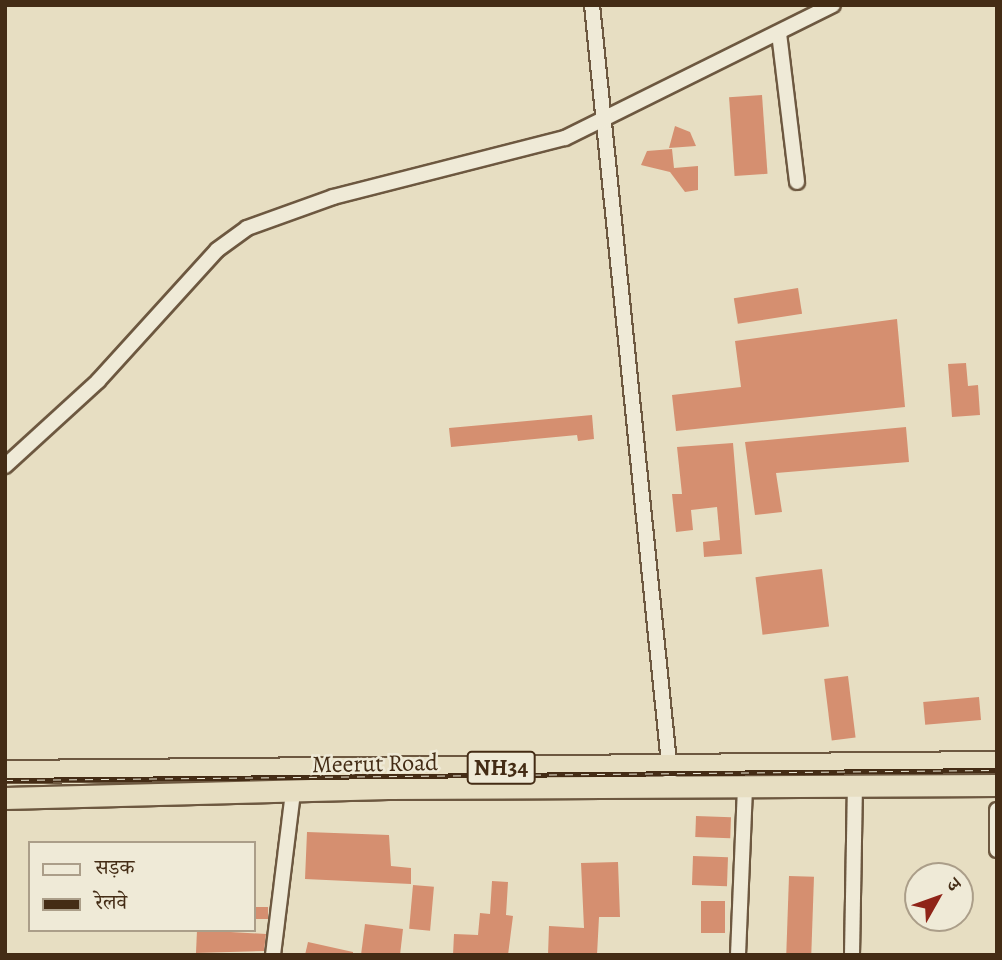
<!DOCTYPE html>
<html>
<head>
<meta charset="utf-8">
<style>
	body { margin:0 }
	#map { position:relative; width:1002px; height:960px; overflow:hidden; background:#e7dec2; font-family:Alegreya,"Noto Serif Devanagari",serif }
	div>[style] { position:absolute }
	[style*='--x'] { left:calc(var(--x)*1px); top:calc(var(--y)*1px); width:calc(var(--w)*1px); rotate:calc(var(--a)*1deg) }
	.building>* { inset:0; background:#d58f70; transform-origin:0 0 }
	.roads { filter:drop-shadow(2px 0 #6d5840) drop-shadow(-2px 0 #6d5840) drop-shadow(0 2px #6d5840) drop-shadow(0 -2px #6d5840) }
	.minor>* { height:14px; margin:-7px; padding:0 7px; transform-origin:7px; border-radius:7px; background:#efead7 }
	.highway>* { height:21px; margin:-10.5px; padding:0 10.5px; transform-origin:10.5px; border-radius:10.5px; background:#e7dec2 }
	.rail>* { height:5px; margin-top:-2.5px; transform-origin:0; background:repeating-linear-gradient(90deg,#efead7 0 8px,#442c15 0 16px); box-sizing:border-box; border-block:2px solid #442c15 }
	span { translate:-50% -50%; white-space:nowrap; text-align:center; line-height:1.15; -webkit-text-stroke:5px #efead7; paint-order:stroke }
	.shield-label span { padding:2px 5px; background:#efead7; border:2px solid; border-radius:5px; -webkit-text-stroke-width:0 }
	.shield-label { font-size:23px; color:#442c15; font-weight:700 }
	.street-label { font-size:24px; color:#442c15 }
	.frame { position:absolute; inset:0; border:7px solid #442c15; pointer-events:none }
	.legend { position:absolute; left:28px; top:841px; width:228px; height:91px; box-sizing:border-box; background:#efead7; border:2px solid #ab9e89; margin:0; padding:9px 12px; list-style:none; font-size:21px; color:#442c15 }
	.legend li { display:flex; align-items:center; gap:14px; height:35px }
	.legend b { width:35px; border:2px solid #ab9e89 }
	.north { position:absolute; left:904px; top:862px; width:70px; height:70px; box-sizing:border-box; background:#efead7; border:2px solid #ab9e89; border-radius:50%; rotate:50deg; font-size:19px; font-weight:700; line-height:28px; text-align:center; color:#442c15 }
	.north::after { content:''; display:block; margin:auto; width:24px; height:32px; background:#8f2418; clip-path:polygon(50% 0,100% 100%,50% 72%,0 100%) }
</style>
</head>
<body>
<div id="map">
	<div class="building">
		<div style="left:762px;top:95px;width:79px;height:33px;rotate:86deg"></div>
		<div style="clip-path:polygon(675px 126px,690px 132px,696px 146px,669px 148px)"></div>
		<div style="clip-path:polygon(672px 149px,674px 168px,698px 166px,698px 190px,685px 192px,670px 172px,641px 165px,647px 151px)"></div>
		<div style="left:798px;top:288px;width:26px;height:65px;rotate:81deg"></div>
		<div style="clip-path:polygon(897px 319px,905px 407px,676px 431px,672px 395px,741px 387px,735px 341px)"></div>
		<div style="clip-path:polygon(966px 363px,968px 386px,978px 385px,980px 415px,952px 417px,948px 364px)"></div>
		<div style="clip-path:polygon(592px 415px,594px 439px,578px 441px,577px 435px,451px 447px,449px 428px)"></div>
		<div style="clip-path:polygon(906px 427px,909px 462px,776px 473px,782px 512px,755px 515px,745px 442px)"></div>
		<div style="clip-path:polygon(733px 443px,742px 554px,704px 557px,703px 542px,720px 540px,717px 507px,691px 510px,693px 530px,676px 532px,672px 494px,682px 494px,677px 447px)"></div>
		<div style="left:822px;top:569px;width:58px;height:67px;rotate:83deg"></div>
		<div style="left:848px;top:676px;width:62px;height:24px;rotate:83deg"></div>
		<div style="left:979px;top:697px;width:23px;height:56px;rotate:85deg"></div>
		<div style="left:696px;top:816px;width:35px;height:21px;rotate:2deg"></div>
		<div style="clip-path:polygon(307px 832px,389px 835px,391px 866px,411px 868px,411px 884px,305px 879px)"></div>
		<div style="left:693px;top:856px;width:35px;height:29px;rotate:2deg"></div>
		<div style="clip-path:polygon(618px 862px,620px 917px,599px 917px,597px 955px,548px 955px,549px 926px,584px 928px,581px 863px)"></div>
		<div style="left:789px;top:876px;width:25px;height:79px;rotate:2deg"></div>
		<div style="clip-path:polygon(492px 881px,508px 882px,506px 915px,513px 916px,508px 955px,453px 955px,454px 934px,478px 935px,480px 913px,490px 914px)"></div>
		<div style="left:413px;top:885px;width:21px;height:44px;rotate:5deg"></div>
		<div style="left:701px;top:901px;width:24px;height:32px"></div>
		<div style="left:254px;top:907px;width:14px;height:12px"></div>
		<div style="clip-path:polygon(365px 924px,403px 929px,400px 955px,361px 955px)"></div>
		<div style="clip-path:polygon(197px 930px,266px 934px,264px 951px,196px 953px)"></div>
		<div style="clip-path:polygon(308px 942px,353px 952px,353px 955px,305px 955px)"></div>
	</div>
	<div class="roads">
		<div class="minor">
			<div style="--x:592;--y:5;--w:772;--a:84.2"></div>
			<div style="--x:779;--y:33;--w:150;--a:83.1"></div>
			<div style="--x:5;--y:466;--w:126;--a:-42.4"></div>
			<div style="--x:98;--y:381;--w:177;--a:-47.7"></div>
			<div style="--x:217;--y:250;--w:37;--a:-36"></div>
			<div style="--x:247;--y:228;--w:91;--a:-19.8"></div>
			<div style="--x:333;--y:197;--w:239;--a:-14.3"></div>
			<div style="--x:565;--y:138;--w:299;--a:-26.4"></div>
			<div style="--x:997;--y:810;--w:40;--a:90"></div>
			<div style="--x:273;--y:955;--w:164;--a:-83"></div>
			<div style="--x:738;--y:955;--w:169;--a:-87.6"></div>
			<div style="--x:852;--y:955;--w:170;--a:-89"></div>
		</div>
		<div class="highway">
			<div style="--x:5;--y:771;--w:992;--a:-0.52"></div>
			<div style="--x:5;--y:798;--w:383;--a:-1.5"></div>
			<div style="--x:388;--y:788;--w:609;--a:-0.28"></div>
		</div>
	</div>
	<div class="rail">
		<div style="--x:5;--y:780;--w:992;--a:-0.58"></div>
	</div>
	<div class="shield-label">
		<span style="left:501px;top:768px">NH34</span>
	</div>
	<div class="street-label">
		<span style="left:375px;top:764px;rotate:-1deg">Meerut Road</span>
	</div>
	<div class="frame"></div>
	<ul class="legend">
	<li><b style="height:9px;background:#efead7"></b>सड़क</li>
	<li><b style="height:9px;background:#442c15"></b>रेलवे</li>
	</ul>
	<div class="north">उ</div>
</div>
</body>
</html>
